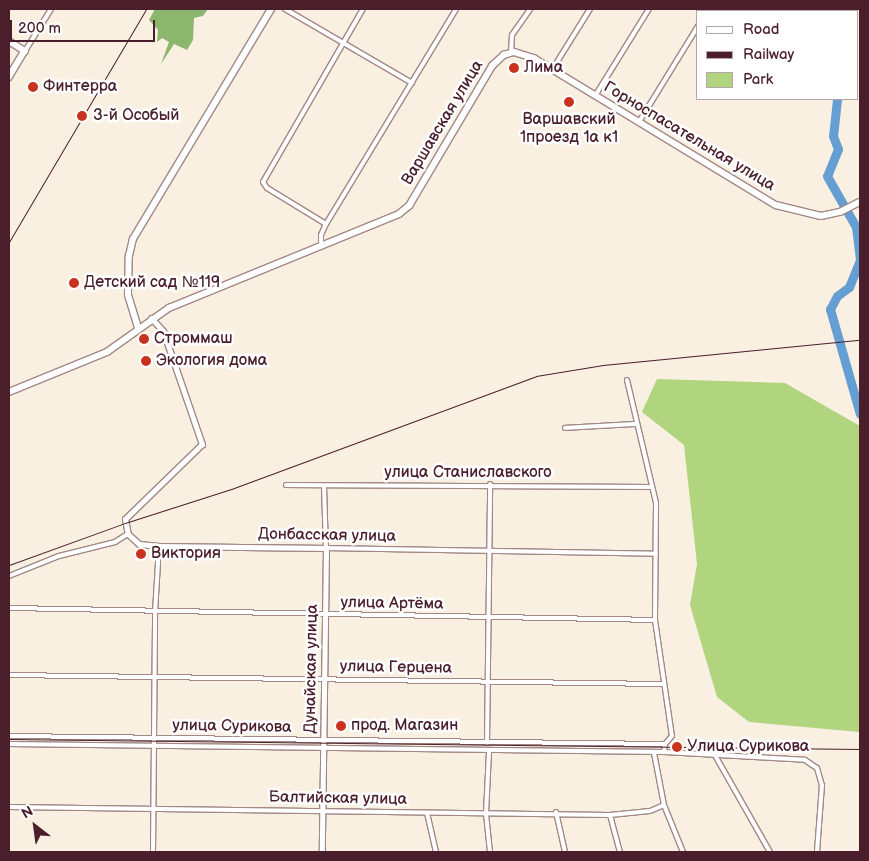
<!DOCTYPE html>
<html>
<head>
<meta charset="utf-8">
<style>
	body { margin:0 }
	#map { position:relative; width:869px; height:861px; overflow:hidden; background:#f9f0e2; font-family:"Balsamiq Sans",sans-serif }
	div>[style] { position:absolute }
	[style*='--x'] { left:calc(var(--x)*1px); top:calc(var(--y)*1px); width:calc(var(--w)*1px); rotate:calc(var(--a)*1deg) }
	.green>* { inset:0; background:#b0d57e }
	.forest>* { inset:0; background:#8cb66d }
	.river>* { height:9px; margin:-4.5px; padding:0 4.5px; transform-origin:4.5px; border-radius:4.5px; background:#649ed3 }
	.roads { filter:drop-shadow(1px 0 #a28886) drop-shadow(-1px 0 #a28886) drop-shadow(0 1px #a28886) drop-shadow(0 -1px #a28886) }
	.minor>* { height:4px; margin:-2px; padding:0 2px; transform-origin:2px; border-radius:2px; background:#fff }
	.tertiary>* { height:5px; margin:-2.5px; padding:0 2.5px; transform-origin:2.5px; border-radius:2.5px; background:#fff }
	.secondary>* { height:5.5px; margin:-2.75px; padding:0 2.75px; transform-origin:2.75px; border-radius:2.75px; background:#fff }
	.tram>* { height:1px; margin:-0.5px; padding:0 0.5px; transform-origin:0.5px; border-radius:0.5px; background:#4a1f2b }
	.rail>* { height:1px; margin:-0.5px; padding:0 0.5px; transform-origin:0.5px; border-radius:0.5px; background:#4a1f2b }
	.dots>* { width:14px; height:14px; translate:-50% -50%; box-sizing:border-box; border:2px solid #fff; border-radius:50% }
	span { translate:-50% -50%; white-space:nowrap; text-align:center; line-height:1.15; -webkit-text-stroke:5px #fff; paint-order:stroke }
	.poi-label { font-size:16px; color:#4a1f2b }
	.left { translate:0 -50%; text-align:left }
	.street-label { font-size:16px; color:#4a1f2b }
	.frame { position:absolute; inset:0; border:10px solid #4a1f2b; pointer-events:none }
	.legend { position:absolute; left:696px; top:10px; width:162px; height:90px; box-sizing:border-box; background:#fff; border:1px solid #b7a5aa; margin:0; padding:6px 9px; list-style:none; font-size:15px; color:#4a1f2b }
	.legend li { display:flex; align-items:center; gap:10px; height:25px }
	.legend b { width:25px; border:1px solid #b7a5aa }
	.north { position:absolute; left:10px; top:801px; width:50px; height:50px; -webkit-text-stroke:4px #fff; paint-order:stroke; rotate:330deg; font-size:14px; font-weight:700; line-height:20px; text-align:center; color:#4a1f2b }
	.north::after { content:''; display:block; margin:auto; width:18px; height:22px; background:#4a1f2b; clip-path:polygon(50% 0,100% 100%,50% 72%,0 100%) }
	.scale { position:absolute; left:10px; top:20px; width:145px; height:22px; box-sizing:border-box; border:2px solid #4a1f2b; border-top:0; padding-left:6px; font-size:15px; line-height:18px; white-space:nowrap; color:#4a1f2b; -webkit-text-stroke:4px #fff; paint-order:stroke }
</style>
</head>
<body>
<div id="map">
	<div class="green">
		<div style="clip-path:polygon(657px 379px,785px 383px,860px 426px,860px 732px,749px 722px,717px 697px,690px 605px,697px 564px,684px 445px,642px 412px)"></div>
	</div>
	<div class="forest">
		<div style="clip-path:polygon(155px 9px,208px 9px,203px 16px,194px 18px,193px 40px,187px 50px,174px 44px,161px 64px,169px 42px,162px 38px,157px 42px,158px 30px,149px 20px)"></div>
	</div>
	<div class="river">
		<div style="--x:848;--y:11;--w:2;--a:-63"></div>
		<div style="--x:837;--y:99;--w:37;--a:96"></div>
		<div style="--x:833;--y:136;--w:14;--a:69"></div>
		<div style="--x:838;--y:149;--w:29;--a:112"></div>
		<div style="--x:827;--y:176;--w:59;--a:60.4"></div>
		<div style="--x:856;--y:227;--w:31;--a:83"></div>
		<div style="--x:860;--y:260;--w:29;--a:112"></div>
		<div style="--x:849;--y:287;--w:15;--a:143"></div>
		<div style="--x:837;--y:296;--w:15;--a:118"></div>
		<div style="--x:830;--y:309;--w:109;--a:74.1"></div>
	</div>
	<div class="roads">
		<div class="minor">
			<div style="--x:285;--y:9;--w:147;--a:30.2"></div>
			<div style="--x:707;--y:11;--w:2;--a:-63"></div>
			<div style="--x:25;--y:51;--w:49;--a:-58.2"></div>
			<div style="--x:511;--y:53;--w:18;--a:-87"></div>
			<div style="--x:512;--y:35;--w:32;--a:-55"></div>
			<div style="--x:552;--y:70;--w:72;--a:-58.1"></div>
			<div style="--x:595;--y:96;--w:102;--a:-58.2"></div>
			<div style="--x:639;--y:122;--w:113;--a:-58.4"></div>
			<div style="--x:326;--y:224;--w:69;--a:-148.6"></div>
			<div style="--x:267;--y:188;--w:7;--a:-124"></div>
			<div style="--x:263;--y:182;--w:200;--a:-60"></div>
			<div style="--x:321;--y:247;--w:12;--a:-90"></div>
			<div style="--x:321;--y:235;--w:12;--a:-66"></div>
			<div style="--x:326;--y:224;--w:251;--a:-58.8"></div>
			<div style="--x:627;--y:380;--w:126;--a:76.7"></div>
			<div style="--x:656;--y:503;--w:117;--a:90.5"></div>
			<div style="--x:655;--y:620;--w:117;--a:81.7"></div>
			<div style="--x:672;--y:736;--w:11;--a:131"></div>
			<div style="--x:665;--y:744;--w:8;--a:97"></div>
			<div style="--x:565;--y:428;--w:72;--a:-3.2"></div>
			<div style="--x:286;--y:485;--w:365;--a:0.3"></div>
			<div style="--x:324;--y:486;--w:62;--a:88.2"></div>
			<div style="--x:326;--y:548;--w:330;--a:1"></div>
			<div style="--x:9;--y:576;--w:54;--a:-21.8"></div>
			<div style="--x:59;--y:556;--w:58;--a:-14"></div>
			<div style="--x:115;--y:542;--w:15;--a:-32"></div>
			<div style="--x:9;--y:608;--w:646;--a:1.06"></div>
			<div style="--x:9;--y:675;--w:655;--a:0.79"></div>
			<div style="--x:9;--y:736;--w:656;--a:0.7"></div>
			<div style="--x:487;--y:743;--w:259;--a:-89.3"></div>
			<div style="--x:9;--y:744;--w:655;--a:0.7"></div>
			<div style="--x:664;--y:752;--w:141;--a:3.2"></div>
			<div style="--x:805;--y:760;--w:14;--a:34"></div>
			<div style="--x:817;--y:768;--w:18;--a:74"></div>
			<div style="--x:822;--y:785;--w:67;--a:94.3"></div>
			<div style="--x:489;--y:752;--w:62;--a:92.8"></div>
			<div style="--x:486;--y:814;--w:38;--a:84"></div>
			<div style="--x:654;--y:753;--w:53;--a:79.1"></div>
			<div style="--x:664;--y:805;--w:51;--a:68"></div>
			<div style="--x:716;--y:757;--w:109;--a:60.4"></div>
			<div style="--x:9;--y:807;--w:601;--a:0.76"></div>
			<div style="--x:610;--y:815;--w:40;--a:-5.7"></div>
			<div style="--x:650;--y:811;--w:15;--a:-23"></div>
			<div style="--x:556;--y:812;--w:41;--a:77.3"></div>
			<div style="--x:427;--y:813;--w:40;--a:77"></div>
			<div style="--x:610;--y:815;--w:38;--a:75"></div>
			<div style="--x:153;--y:852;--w:240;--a:-89.5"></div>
			<div style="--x:155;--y:612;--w:66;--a:-86.5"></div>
		</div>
		<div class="tertiary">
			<div style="--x:151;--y:318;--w:18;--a:47"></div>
			<div style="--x:163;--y:331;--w:120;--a:71"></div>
			<div style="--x:202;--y:444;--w:107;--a:135.8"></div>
			<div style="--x:125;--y:519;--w:15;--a:79"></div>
			<div style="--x:128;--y:534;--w:15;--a:42"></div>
			<div style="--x:139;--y:544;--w:20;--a:6"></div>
			<div style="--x:159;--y:546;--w:167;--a:0.7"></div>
			<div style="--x:326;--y:548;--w:304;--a:90.8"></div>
		</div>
		<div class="secondary">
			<div style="--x:9;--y:41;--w:19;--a:32"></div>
			<div style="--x:25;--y:51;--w:31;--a:121"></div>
			<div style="--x:138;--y:328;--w:34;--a:-107"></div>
			<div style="--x:128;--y:295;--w:39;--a:-89"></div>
			<div style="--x:129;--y:256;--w:17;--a:-77"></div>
			<div style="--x:133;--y:239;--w:268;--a:-59"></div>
			<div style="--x:9;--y:392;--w:106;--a:-22.2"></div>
			<div style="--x:107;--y:352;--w:76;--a:-35.4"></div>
			<div style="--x:169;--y:308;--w:248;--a:-22.2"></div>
			<div style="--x:399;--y:214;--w:13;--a:-39"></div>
			<div style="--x:409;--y:206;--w:163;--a:-59.3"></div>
			<div style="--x:492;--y:66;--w:16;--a:-43"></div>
			<div style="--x:504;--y:55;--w:10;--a:-17"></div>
			<div style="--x:514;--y:52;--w:21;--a:17"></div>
			<div style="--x:534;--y:58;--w:283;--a:31.3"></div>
			<div style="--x:776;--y:205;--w:46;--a:13.7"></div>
			<div style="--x:821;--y:216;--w:19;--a:-12"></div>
			<div style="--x:840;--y:212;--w:22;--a:-27"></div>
		</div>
	</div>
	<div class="tram">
		<div style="--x:9;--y:739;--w:851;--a:0.67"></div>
	</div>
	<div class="rail">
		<div style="--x:9;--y:242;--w:270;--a:-59.5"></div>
		<div style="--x:9;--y:565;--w:123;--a:-19.9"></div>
		<div style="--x:125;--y:523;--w:114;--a:-17.8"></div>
		<div style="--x:234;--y:488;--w:322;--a:-20.3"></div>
		<div style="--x:536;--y:376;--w:68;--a:-9.3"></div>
		<div style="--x:603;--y:365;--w:258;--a:-5.6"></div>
	</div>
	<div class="dots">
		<div style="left:514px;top:68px;background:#c8321e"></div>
		<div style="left:33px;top:87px;background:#c8321e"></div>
		<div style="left:569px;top:102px;background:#c8321e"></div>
		<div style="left:82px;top:116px;background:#c8321e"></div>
		<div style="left:74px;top:283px;background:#c8321e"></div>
		<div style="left:144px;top:339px;background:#c8321e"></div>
		<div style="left:146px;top:361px;background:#c8321e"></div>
		<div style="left:141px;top:554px;background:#c8321e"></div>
		<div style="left:341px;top:726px;background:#c8321e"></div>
		<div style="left:677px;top:747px;background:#c8321e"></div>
	</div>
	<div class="poi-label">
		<span class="left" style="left:524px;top:68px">Лима</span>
		<span class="left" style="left:43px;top:87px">Финтерра</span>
		<span class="left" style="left:93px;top:116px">3-й Особый</span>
		<span style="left:569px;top:129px">Варшавский<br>1проезд 1а к1</span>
		<span class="left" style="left:84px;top:283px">Детский сад №119</span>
		<span class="left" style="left:154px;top:339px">Строммаш</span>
		<span class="left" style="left:156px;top:361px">Экология дома</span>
		<span class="left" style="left:151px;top:554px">Виктория</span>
		<span class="left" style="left:351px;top:726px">прод. Магазин</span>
		<span class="left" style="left:687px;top:747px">Улица Сурикова</span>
	</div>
	<div class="street-label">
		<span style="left:443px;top:123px;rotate:-59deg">Варшавская улица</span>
		<span style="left:689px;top:137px;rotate:31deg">Горноспасательная улица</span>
		<span style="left:468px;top:473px">улица Станиславского</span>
		<span style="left:327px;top:536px;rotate:1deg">Донбасская улица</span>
		<span style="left:392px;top:604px;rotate:1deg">улица Артёма</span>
		<span style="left:396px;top:668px;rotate:1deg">улица Герцена</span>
		<span style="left:312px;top:669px;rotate:-89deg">Дунайская улица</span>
		<span style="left:232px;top:727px;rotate:1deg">улица Сурикова</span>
		<span style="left:338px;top:799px;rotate:1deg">Балтийская улица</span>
	</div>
	<div class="frame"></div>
	<ul class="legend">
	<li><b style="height:6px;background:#fff"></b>Road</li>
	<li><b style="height:6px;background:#4a1f2b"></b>Railway</li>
	<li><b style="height:14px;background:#b0d57e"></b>Park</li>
	</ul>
	<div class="north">N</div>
	<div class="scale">200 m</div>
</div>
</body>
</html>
